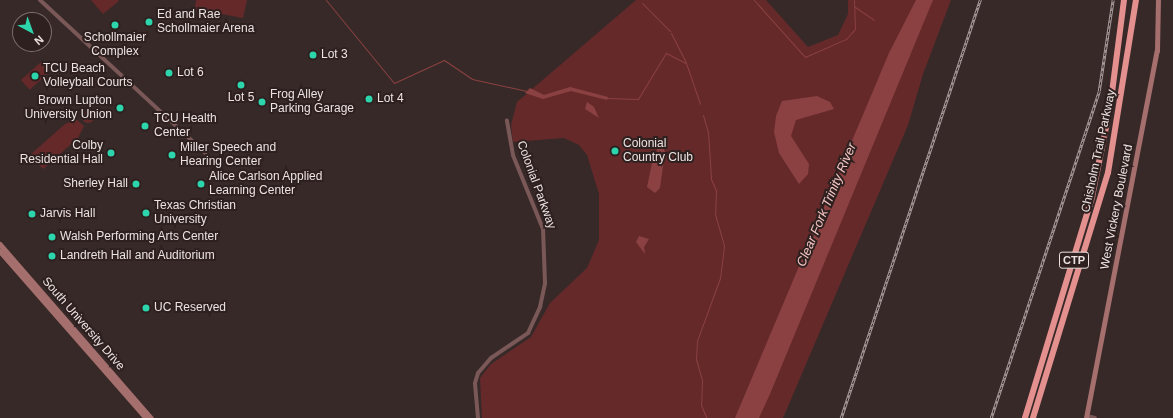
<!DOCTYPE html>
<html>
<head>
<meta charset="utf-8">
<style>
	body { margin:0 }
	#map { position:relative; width:1173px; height:418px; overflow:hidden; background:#382929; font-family:Arial,sans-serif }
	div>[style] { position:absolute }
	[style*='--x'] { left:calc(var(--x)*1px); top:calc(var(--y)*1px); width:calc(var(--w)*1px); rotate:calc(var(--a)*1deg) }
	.green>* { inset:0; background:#65292a; transform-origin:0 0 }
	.round { border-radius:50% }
	.water>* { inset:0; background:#8b4141 }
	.stream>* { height:1px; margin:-0.5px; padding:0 0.5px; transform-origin:0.5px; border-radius:0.5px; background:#8b4141 }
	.tertiary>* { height:4px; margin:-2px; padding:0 2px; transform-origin:2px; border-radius:2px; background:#7a5857 }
	.secondary>* { height:4.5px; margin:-2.25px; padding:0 2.25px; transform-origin:2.25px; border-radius:2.25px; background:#a56f6d }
	.motorway>* { height:5.5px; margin:-2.75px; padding:0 2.75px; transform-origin:2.75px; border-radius:2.75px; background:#e3908e }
	.rail>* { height:2.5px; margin-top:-1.25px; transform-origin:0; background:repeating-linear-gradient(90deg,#2e201f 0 3px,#a89c9c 0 6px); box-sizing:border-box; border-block:1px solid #a89c9c }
	.dots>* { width:11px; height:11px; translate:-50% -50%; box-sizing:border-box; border:2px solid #2e201f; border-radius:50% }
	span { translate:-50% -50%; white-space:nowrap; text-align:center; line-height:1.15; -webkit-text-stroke:4px #2e201f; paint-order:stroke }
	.shield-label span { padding:1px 3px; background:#2e201f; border:1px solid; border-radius:3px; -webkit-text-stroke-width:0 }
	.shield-label { font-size:11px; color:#ebe2e1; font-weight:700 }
	.poi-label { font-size:12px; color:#ebe2e1 }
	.left { translate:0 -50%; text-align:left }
	.right { translate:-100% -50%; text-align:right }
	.street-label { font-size:12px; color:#ebe2e1 }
	.water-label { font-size:13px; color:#f4c6c4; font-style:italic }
	.north { position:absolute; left:12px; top:12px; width:40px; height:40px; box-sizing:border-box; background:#2e201f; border:1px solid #7a6e6d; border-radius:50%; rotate:139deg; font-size:11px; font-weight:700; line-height:16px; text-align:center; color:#ebe2e1 }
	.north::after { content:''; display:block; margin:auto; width:14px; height:18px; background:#2cd5ab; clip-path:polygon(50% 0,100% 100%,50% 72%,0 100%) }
</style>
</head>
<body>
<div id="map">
	<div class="green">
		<div style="clip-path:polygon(91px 0,118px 0,119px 1px,103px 14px)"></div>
		<div style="clip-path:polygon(196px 0,247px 0,243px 18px,195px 9px)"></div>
		<div style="clip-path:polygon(636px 0,766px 0,808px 47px,838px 35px,848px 14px,848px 0,951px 0,923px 74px,908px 125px,783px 418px,482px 418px,480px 378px,491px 364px,531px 337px,550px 303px,587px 268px,599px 240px,599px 194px,587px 155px,579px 145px,564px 138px,513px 142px,511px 125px,517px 102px)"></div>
		<div style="left:41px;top:62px;width:13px;height:27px;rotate:48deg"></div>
		<div class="round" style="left:82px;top:111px;width:12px;height:12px"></div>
		<div style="clip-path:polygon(76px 119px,84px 126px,78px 138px,43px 169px,30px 155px,65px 124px)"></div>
	</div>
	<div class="water">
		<div style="clip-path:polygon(916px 0,933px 0,770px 394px,759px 418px,735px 418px,889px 53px)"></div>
		<div style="clip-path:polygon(570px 87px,608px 97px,607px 100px,571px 91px,543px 99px,525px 93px,530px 88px,544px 95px)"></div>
		<div style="clip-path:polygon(817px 96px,830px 102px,834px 109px,796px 120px,791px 136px,809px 164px,808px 174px,799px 184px,779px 153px,774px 132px,776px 116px,782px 101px)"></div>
		<div style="clip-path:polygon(587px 102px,594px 107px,599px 118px,585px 109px)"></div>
		<div style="clip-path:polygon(655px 143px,662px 144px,665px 152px,660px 188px,655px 193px,647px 187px,652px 163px,659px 156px)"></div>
		<div style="clip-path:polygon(639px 236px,649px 239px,644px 247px,645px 254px,636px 242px)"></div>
	</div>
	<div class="stream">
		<div style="--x:326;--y:0;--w:107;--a:50.7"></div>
		<div style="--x:394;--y:83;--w:55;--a:-24.7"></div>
		<div style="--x:444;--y:60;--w:34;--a:34"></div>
		<div style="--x:472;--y:79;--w:56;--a:12.3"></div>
		<div style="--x:754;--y:0;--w:76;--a:48.2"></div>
		<div style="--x:805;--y:57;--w:45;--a:-23.7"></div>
		<div style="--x:846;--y:39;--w:13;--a:-48"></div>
		<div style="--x:855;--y:29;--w:29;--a:-92"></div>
		<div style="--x:642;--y:3;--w:40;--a:45"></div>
		<div style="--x:855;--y:7;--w:23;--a:34"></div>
		<div style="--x:671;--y:33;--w:33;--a:63"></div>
		<div style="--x:607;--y:98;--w:31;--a:2"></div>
		<div style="--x:638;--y:99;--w:54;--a:-58.7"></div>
		<div style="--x:666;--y:53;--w:22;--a:27"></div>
		<div style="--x:686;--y:63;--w:43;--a:71.1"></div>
		<div style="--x:703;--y:115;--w:18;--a:74"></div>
		<div style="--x:708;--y:132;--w:47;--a:86.3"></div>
		<div style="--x:711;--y:179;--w:12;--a:66"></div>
		<div style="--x:716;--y:190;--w:24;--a:92"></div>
		<div style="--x:715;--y:214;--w:33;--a:74"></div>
		<div style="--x:724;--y:246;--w:32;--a:97"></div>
		<div style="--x:720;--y:278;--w:67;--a:110.1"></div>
		<div style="--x:697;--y:341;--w:18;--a:93"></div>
		<div style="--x:696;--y:359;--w:22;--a:74"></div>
		<div style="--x:702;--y:380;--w:25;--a:92"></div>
		<div style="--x:701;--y:405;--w:13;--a:67"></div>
	</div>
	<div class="tertiary">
		<div style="--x:40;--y:0;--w:225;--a:42.8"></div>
		<div style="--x:1087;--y:416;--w:8;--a:14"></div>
		<div style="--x:478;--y:418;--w:35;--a:-95"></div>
		<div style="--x:475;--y:383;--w:10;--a:-73"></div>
		<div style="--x:478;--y:373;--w:20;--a:-49"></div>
		<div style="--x:491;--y:358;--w:45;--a:-34"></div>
		<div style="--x:528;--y:333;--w:29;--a:-65"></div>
		<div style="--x:540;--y:307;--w:25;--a:-78"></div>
		<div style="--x:545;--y:283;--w:54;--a:-92.1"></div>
		<div style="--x:543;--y:229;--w:80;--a:-112.1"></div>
		<div style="--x:513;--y:155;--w:35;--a:-100"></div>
	</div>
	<div class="secondary">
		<div style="--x:0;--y:244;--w:230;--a:49"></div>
		<div style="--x:0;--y:251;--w:222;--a:48.8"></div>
		<div style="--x:1086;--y:418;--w:374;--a:-79.1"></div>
		<div style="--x:1157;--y:51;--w:51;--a:-88.9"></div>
	</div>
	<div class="motorway">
		<div style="--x:1025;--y:418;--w:231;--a:-73.1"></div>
		<div style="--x:1092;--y:197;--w:91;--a:-78.6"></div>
		<div style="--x:1110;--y:108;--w:109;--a:-82.6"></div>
		<div style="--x:1033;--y:418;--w:256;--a:-73"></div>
		<div style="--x:1108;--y:173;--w:175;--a:-80.8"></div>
	</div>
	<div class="rail">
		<div style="--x:841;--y:418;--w:441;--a:-71.6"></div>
		<div style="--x:991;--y:418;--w:344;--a:-71.7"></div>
		<div style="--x:1099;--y:91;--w:92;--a:-81.3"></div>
	</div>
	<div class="dots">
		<div style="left:149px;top:22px;background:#2cd5ab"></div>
		<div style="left:115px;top:25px;background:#2cd5ab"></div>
		<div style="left:313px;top:55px;background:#2cd5ab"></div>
		<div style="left:169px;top:73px;background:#2cd5ab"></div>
		<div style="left:35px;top:76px;background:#2cd5ab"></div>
		<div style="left:241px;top:85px;background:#2cd5ab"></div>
		<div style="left:369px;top:99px;background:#2cd5ab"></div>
		<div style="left:262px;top:102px;background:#2cd5ab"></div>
		<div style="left:120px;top:108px;background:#2cd5ab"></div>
		<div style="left:145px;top:126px;background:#2cd5ab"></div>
		<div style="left:615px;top:151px;background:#2cd5ab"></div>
		<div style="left:111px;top:153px;background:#2cd5ab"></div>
		<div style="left:172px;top:155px;background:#2cd5ab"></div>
		<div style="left:136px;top:184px;background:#2cd5ab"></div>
		<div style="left:201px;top:184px;background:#2cd5ab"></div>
		<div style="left:146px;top:213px;background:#2cd5ab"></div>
		<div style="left:32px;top:214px;background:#2cd5ab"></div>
		<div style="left:52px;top:237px;background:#2cd5ab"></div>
		<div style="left:52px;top:256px;background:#2cd5ab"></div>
		<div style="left:146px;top:308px;background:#2cd5ab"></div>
	</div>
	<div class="shield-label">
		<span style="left:1074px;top:260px">CTP</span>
	</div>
	<div class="poi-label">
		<span class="left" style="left:157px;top:22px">Ed and Rae<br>Schollmaier Arena</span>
		<span style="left:115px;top:45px">Schollmaier<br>Complex</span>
		<span class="left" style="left:321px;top:55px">Lot 3</span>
		<span class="left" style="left:43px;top:76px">TCU Beach<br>Volleyball Courts</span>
		<span class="left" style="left:177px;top:73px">Lot 6</span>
		<span class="left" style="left:270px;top:102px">Frog Alley<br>Parking Garage</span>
		<span style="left:241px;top:98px">Lot 5</span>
		<span class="left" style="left:377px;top:99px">Lot 4</span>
		<span class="right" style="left:112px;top:108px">Brown Lupton<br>University Union</span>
		<span class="left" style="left:154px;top:126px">TCU Health<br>Center</span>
		<span class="left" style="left:623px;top:151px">Colonial<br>Country Club</span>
		<span class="right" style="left:103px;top:153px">Colby<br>Residential Hall</span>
		<span class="left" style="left:180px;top:155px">Miller Speech and<br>Hearing Center</span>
		<span class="left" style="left:209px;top:184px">Alice Carlson Applied<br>Learning Center</span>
		<span class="right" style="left:128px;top:184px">Sherley Hall</span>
		<span class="left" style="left:154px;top:213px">Texas Christian<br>University</span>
		<span class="left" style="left:40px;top:214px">Jarvis Hall</span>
		<span class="left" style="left:60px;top:237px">Walsh Performing Arts Center</span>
		<span class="left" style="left:60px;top:256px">Landreth Hall and Auditorium</span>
		<span class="left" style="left:154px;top:308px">UC Reserved</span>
	</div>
	<div class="street-label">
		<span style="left:1099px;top:151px;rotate:-78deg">Chisholm Trail Parkway</span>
		<span style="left:536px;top:185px;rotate:70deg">Colonial Parkway</span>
		<span style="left:1117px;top:207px;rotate:-79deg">West Vickery Boulevard</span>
		<span style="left:83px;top:324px;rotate:49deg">South University Drive</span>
	</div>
	<div class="water-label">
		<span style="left:827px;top:205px;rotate:-67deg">Clear Fork Trinity River</span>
	</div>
	<div class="north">N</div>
</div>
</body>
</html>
